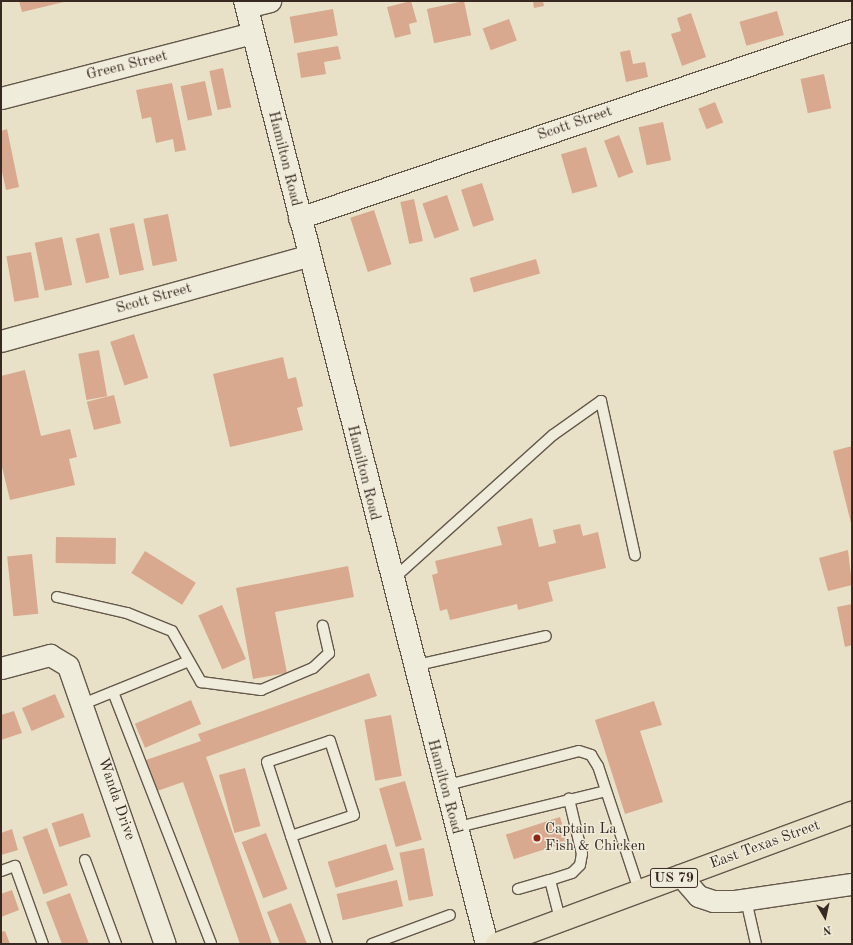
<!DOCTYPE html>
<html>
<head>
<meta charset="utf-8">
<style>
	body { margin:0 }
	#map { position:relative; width:853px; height:945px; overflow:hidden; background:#e8e1c7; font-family:"Old Standard TT",serif }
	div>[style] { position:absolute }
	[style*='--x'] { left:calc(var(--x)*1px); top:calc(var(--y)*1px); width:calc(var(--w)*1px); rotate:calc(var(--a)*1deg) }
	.building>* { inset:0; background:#d8a98f; transform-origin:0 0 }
	.roads { filter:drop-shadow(1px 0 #64584b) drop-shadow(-1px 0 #64584b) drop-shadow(0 1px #64584b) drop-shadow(0 -1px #64584b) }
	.lane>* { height:10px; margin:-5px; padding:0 5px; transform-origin:5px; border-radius:5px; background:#f0ecdb }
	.street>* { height:21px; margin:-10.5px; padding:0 10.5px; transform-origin:10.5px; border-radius:10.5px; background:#f0ecdb }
	.secondary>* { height:22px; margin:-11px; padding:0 11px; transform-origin:11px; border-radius:11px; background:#f0ecdb }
	.primary>* { height:22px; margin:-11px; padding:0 11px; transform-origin:11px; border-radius:11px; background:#e8e1c7 }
	.dots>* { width:11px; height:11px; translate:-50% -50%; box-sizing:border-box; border:2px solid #f0ecdb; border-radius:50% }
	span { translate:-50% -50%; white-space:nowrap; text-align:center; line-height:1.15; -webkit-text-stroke:3px #f0ecdb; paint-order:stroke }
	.shield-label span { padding:1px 3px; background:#f0ecdb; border:1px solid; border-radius:3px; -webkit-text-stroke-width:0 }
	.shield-label { font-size:14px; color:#382a22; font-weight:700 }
	.street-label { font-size:15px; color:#382a22 }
	.poi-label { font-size:15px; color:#382a22 }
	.left { translate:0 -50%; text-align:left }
	.frame { position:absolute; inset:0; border:2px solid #382a22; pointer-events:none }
	.north { position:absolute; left:805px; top:897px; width:40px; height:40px; -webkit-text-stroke:3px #f0ecdb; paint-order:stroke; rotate:171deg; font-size:11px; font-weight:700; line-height:16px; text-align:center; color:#382a22 }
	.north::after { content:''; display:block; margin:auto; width:14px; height:18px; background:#382a22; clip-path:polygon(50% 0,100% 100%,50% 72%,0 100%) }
</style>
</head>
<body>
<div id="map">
	<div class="building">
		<div style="clip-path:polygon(19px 1px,64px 1px,64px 2px,22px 12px)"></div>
		<div style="clip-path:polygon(411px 1px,417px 22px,409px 24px,411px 34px,395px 38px,387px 7px)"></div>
		<div style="left:464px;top:1px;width:35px;height:38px;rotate:78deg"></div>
		<div style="clip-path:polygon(533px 1px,543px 1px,544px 6px,534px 8px)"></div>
		<div style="left:333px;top:9px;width:27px;height:44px;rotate:80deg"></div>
		<div style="left:777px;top:11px;width:25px;height:39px;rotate:74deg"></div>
		<div style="clip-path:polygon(691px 13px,706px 57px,682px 66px,671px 34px,681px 31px,677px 18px)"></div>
		<div style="left:509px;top:19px;width:23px;height:28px;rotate:70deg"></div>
		<div style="clip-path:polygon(338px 46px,341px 59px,324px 62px,326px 74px,301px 78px,297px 53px)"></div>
		<div style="clip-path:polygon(630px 50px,633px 64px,645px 62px,648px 77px,626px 82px,620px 52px)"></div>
		<div style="left:223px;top:68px;width:40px;height:14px;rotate:78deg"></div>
		<div style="left:824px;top:74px;width:35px;height:24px;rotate:78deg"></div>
		<div style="left:205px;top:81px;width:35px;height:25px;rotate:78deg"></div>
		<div style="clip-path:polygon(172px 83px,186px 150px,175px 152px,173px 139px,156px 143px,151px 117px,142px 119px,136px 90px)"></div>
		<div style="left:715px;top:102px;width:22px;height:18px;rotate:68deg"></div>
		<div style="left:663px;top:122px;width:39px;height:25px;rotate:78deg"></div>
		<div style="clip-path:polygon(7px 129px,19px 187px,6px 190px,1px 167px,1px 131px)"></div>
		<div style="left:619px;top:135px;width:40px;height:16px;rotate:69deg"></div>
		<div style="left:586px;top:147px;width:41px;height:26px;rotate:74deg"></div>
		<div style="left:482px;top:183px;width:39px;height:22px;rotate:72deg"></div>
		<div style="left:447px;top:195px;width:37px;height:26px;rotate:71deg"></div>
		<div style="left:414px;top:199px;width:43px;height:14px;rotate:78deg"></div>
		<div style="left:374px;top:210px;width:57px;height:25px;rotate:72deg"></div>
		<div style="left:168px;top:214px;width:48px;height:25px;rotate:79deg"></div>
		<div style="left:134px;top:223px;width:48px;height:25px;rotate:78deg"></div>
		<div style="left:99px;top:233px;width:46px;height:24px;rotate:77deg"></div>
		<div style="left:62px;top:237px;width:49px;height:28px;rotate:78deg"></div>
		<div style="left:31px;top:252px;width:46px;height:25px;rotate:80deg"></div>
		<div style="left:536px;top:259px;width:15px;height:69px;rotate:74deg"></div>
		<div style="left:134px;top:334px;width:46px;height:25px;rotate:72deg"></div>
		<div style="left:99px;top:350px;width:47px;height:21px;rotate:80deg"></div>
		<div style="clip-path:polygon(283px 357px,288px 379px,296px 377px,303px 406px,297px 408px,303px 430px,230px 447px,213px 374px)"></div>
		<div style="clip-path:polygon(25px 370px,41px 436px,70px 429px,77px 457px,69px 459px,75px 485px,10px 500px,1px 463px,1px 376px)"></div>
		<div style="left:114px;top:395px;width:29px;height:28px;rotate:76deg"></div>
		<div style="clip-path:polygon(852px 446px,852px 523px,851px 523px,833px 451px)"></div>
		<div style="clip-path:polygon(532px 518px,539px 547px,556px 543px,553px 530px,580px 524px,583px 536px,598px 532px,606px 568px,548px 582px,553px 601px,518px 610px,517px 604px,450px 620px,447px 609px,440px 611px,432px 575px,438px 573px,435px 561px,502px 545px,497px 527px)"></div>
		<div style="left:56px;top:537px;width:60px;height:26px;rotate:1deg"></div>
		<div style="clip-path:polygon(848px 550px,852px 585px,828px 591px,819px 558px)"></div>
		<div style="left:145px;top:551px;width:60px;height:26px;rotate:32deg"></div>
		<div style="left:32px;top:554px;width:60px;height:25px;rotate:84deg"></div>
		<div style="clip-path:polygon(348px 566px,354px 597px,275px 612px,287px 673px,253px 679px,236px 588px)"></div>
		<div style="clip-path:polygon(852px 604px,852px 645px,845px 647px,837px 607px)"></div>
		<div style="left:222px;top:605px;width:59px;height:26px;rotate:66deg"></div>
		<div style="clip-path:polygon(369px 673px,377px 696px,206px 757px,272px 944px,240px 944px,183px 782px,157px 791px,146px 760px,201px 741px,198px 734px)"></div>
		<div style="left:55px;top:694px;width:25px;height:36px;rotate:67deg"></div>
		<div style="left:191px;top:700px;width:26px;height:61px;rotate:67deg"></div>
		<div style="clip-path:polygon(654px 701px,662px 725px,640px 731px,663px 802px,625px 814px,595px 720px)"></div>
		<div style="clip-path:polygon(14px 711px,22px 733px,1px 740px,1px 715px)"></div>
		<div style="left:391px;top:715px;width:62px;height:27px;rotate:80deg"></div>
		<div style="left:245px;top:768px;width:60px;height:27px;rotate:75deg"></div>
		<div style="left:405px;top:781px;width:61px;height:27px;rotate:74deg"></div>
		<div style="left:83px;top:813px;width:25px;height:33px;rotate:72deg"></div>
		<div style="left:560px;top:817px;width:26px;height:57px;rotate:72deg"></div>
		<div style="left:47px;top:828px;width:61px;height:26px;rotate:70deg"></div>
		<div style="clip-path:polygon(12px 829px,18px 850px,1px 855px,1px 833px)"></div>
		<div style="left:266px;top:833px;width:60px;height:26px;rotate:69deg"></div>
		<div style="left:386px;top:844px;width:27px;height:61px;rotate:73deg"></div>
		<div style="left:424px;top:848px;width:49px;height:25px;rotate:79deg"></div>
		<div style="left:397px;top:880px;width:27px;height:62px;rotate:77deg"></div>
		<div style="clip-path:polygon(12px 890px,19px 910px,1px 917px,1px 894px)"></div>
		<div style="clip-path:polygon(70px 893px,89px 944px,62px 944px,46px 902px)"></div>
		<div style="clip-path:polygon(291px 903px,307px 944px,280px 944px,267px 912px)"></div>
		<div style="clip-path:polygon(5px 931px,10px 944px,1px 944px,1px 932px)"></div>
	</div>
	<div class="roads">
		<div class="lane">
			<div style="--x:393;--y:579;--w:215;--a:-42"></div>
			<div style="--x:553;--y:435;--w:59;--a:-35.3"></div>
			<div style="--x:601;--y:401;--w:158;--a:77.6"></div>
			<div style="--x:57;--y:597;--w:72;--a:12.9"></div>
			<div style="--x:127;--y:613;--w:48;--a:21.8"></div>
			<div style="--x:172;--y:631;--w:59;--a:60.4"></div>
			<div style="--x:201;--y:682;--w:61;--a:7.6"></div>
			<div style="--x:261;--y:690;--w:56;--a:-22.9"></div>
			<div style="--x:313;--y:668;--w:22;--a:-43"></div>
			<div style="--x:329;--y:653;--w:28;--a:-103"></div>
			<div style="--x:413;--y:666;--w:136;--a:-12.7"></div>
			<div style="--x:113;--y:692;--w:270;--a:68.7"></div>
			<div style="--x:83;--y:704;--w:114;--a:-22.1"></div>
			<div style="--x:444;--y:786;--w:139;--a:-14.5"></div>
			<div style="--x:579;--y:751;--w:13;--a:18"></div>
			<div style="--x:591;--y:755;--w:13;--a:58"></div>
			<div style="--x:598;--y:766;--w:131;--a:71.7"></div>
			<div style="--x:454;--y:828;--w:156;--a:-13.7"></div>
			<div style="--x:291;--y:836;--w:66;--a:-18.4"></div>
			<div style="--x:354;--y:815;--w:78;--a:-108"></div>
			<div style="--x:330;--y:741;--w:66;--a:161.6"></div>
			<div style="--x:267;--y:762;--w:78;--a:72"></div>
			<div style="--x:291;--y:836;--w:114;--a:71.6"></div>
			<div style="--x:85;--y:860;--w:90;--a:69.7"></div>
			<div style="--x:1;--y:871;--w:15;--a:-20"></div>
			<div style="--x:15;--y:866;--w:83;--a:70.3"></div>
			<div style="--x:550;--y:880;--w:23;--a:-18"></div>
			<div style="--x:572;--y:873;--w:11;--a:-45"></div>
			<div style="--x:580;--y:865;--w:11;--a:-80"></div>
			<div style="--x:582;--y:854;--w:57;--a:-103.3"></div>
			<div style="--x:518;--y:889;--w:33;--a:-16"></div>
			<div style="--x:550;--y:880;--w:40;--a:75.6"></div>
			<div style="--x:746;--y:900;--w:45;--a:77.2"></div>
			<div style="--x:372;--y:944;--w:83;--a:-20.4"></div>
		</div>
		<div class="street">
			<div style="--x:246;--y:7;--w:25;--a:-14"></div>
			<div style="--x:1;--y:98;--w:259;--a:-14.5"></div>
			<div style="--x:299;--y:218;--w:584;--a:-18.78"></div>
			<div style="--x:1;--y:341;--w:319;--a:-15.5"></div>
			<div style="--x:1;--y:668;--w:51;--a:-14.9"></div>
			<div style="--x:50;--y:655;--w:21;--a:31"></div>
			<div style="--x:68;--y:666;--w:294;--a:70.8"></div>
			<div style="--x:680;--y:875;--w:28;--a:49"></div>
			<div style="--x:698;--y:896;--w:16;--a:18"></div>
			<div style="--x:713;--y:901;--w:22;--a:0"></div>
			<div style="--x:735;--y:901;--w:118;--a:-8.3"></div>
		</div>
		<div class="secondary">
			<div style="--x:245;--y:1;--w:974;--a:75.61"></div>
		</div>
		<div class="primary">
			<div style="--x:497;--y:944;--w:378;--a:-20.3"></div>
		</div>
	</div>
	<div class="dots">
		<div style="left:537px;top:838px;background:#8f2418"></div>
	</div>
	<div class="shield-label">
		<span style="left:674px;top:878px">US 79</span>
	</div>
	<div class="street-label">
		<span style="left:127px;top:66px;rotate:-14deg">Green Street</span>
		<span style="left:575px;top:124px;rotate:-19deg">Scott Street</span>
		<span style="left:284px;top:159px;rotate:76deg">Hamilton Road</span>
		<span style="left:154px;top:299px;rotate:-16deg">Scott Street</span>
		<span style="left:363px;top:473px;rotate:76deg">Hamilton Road</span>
		<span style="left:444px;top:787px;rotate:75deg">Hamilton Road</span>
		<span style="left:116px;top:799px;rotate:71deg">Wanda Drive</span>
		<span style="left:765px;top:845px;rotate:-20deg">East Texas Street</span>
	</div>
	<div class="poi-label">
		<span class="left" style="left:545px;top:838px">Captain La<br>Fish &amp; Chicken</span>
	</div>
	<div class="frame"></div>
	<div class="north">N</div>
</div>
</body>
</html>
